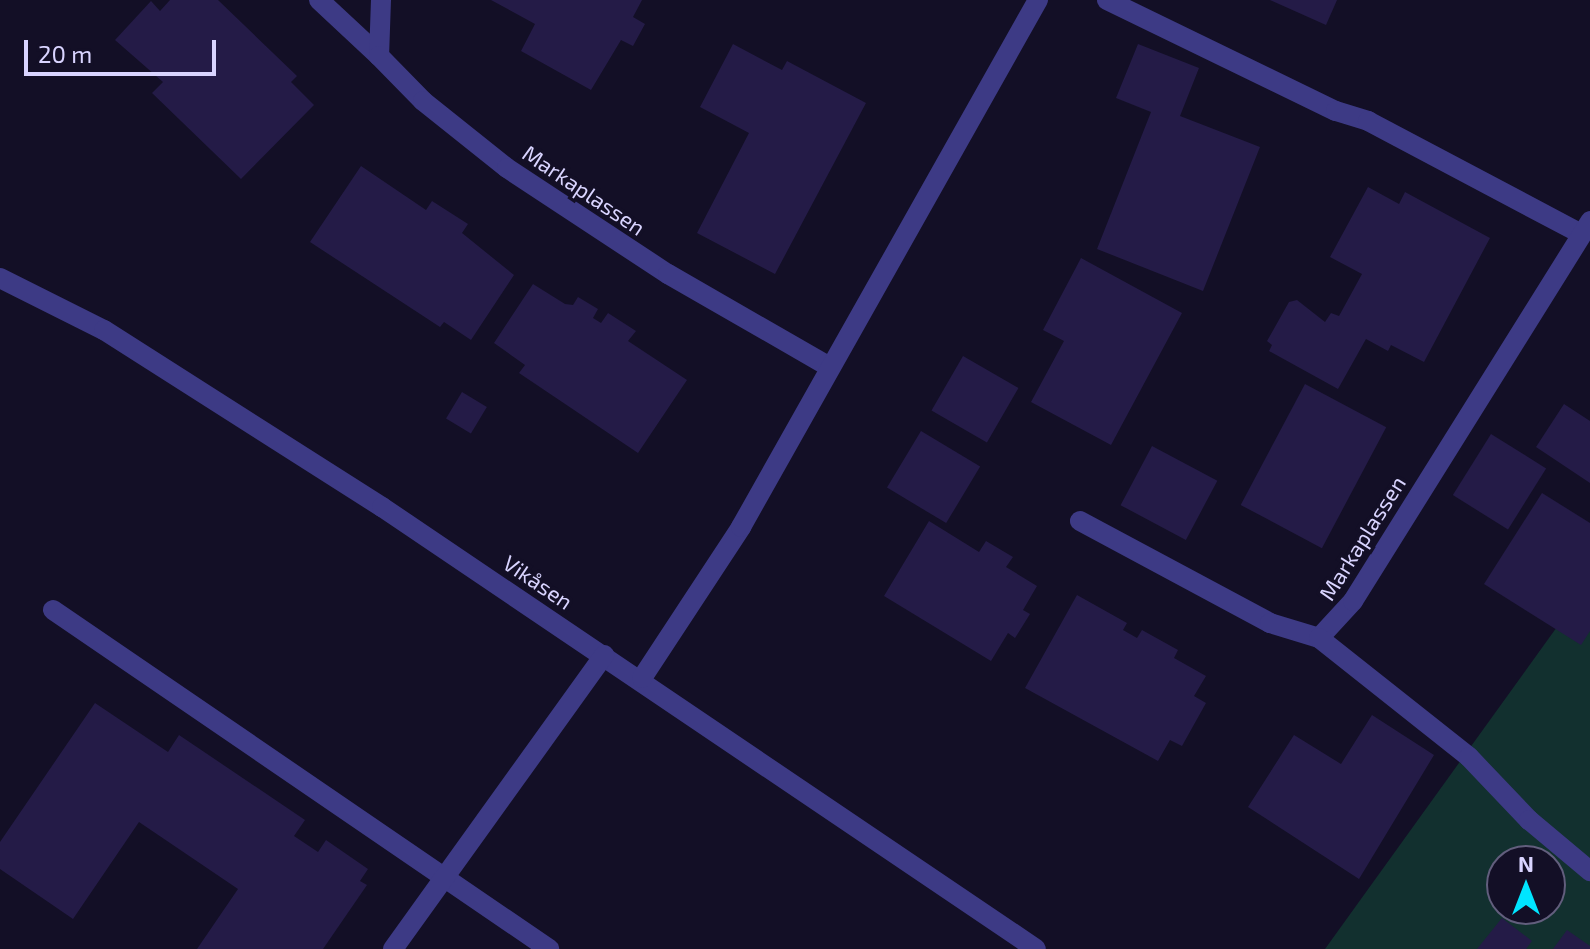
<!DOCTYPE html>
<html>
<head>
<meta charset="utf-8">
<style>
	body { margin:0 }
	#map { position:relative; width:1590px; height:949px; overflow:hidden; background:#130f26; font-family:"Exo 2",sans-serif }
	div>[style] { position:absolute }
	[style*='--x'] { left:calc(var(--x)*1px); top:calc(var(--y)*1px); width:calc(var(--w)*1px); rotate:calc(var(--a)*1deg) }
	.green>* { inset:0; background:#12302f }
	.building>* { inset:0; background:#241b47; transform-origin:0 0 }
	.minor>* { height:20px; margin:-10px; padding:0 10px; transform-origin:10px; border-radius:10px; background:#3d3a85 }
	span { translate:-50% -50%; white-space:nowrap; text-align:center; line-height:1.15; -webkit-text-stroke:7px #130f26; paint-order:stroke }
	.street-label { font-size:22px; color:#d9d4ff }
	.north { position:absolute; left:1486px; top:845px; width:80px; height:80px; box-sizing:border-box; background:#130f26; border:2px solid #625e7d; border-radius:50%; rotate:0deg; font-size:22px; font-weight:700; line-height:32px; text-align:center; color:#d9d4ff }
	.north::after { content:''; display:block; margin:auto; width:28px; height:36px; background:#00e5ff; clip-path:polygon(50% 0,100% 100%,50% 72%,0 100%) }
	.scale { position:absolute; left:24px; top:40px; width:192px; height:36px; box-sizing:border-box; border:4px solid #d9d4ff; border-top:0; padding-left:10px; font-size:24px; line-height:28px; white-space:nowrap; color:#d9d4ff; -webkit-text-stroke:6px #130f26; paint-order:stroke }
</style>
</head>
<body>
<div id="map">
	<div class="green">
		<div style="clip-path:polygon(evenodd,1590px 581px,1590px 949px,1325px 949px,1590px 581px,1502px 861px,1550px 861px,1550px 909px,1502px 909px,1502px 861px)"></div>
	</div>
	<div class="building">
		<div style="clip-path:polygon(170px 0,218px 0,297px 76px,291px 82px,314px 105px,241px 179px,152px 93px,163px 82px,115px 40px,151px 1px,160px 11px)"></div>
		<div style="clip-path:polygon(491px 0,642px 0,633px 17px,645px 24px,633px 46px,621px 40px,591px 90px,521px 51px,535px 24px)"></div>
		<div style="clip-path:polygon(1270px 0,1337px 0,1326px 25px)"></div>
		<div style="clip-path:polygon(733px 44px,782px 70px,787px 61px,866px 103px,775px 274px,697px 233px,749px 133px,700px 107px)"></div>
		<div style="clip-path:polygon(1138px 44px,1199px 68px,1180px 116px,1260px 147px,1203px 291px,1097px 249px,1151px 112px,1116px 98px)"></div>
		<div style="clip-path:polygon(361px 166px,426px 210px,432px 201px,468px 224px,462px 233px,514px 275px,471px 340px,444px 322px,440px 327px,310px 242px)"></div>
		<div style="clip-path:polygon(1368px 187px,1399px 204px,1405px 192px,1490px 238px,1424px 362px,1391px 345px,1388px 351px,1366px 339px,1338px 389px,1269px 351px,1272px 345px,1267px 341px,1289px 302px,1297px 300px,1325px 322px,1331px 313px,1339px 316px,1362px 274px,1330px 257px)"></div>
		<div style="clip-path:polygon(1081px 258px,1182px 313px,1111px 445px,1031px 402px,1064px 341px,1043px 330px)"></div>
		<div style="clip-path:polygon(533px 284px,565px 304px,573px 305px,578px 297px,598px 309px,593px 318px,601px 323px,608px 313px,636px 331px,628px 341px,687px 380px,638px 453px,519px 373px,525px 365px,494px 343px)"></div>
		<div style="left:963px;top:356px;width:64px;height:63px;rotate:30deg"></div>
		<div style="left:1305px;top:384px;width:92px;height:137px;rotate:28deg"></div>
		<div style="left:462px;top:392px;width:29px;height:31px;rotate:31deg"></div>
		<div style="clip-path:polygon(1564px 404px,1590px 421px,1590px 483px,1536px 447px)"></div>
		<div style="left:921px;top:431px;width:69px;height:66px;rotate:31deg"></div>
		<div style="left:1491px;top:434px;width:65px;height:72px;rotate:32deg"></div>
		<div style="left:1152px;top:446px;width:74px;height:67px;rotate:28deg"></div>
		<div style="clip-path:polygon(1542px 493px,1590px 523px,1590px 631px,1581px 645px,1484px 584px)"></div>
		<div style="clip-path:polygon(929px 521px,979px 552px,986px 541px,1013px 557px,1006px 567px,1037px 586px,1023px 610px,1030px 614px,1015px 638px,1008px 633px,991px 661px,884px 596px)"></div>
		<div style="clip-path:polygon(1077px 595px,1127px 623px,1123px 630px,1137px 638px,1142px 630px,1178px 650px,1174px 658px,1206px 676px,1194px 696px,1206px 703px,1182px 746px,1170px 740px,1158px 761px,1025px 688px)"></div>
		<div style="clip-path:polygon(95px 703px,168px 752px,179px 735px,305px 820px,294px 836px,318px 852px,326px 840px,368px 869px,360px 881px,367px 885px,323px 949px,197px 949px,238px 889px,139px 822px,73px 919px,0 869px,0 842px)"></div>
		<div style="clip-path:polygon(1372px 715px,1434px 755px,1359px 879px,1248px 807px,1294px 735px,1341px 764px)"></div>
		<div style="clip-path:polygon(1502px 918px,1532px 941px,1526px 949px,1477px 949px)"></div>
		<div style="clip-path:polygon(1567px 930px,1590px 946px,1590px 949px,1553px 949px)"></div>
	</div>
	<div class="minor">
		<div style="--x:319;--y:0;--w:82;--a:43"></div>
		<div style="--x:381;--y:0;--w:56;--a:92"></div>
		<div style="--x:379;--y:56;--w:63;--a:45.6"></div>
		<div style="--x:423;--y:101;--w:107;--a:38.6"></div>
		<div style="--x:507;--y:168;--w:193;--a:33.4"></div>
		<div style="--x:668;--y:274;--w:187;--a:29.9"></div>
		<div style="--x:1107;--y:0;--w:254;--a:25.9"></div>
		<div style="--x:1336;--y:111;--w:34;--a:17"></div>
		<div style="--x:1368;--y:121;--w:241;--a:27.9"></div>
		<div style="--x:0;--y:278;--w:116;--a:26.6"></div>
		<div style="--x:104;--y:330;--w:330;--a:32.5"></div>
		<div style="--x:382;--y:507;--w:789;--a:34.05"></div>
		<div style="--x:1080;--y:521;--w:216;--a:28.2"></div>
		<div style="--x:1270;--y:623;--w:51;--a:17"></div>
		<div style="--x:1319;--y:638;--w:50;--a:-47.4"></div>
		<div style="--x:1353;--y:601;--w:448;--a:-58"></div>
		<div style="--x:53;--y:610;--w:601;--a:34.35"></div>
		<div style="--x:1319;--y:638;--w:191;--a:38.4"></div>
		<div style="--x:1469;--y:757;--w:87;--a:46.4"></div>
		<div style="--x:1529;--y:820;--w:80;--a:39.9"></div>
		<div style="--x:642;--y:678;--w:181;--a:-56.7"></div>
		<div style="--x:741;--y:527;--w:605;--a:-60.6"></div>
		<div style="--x:393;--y:949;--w:362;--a:-54.3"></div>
	</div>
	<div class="street-label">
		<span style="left:584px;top:190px;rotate:34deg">Markaplassen</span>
		<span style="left:1362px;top:538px;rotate:-58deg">Markaplassen</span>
		<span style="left:538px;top:582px;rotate:34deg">Vikåsen</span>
	</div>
	<div class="north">N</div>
	<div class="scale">20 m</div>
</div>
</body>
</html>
